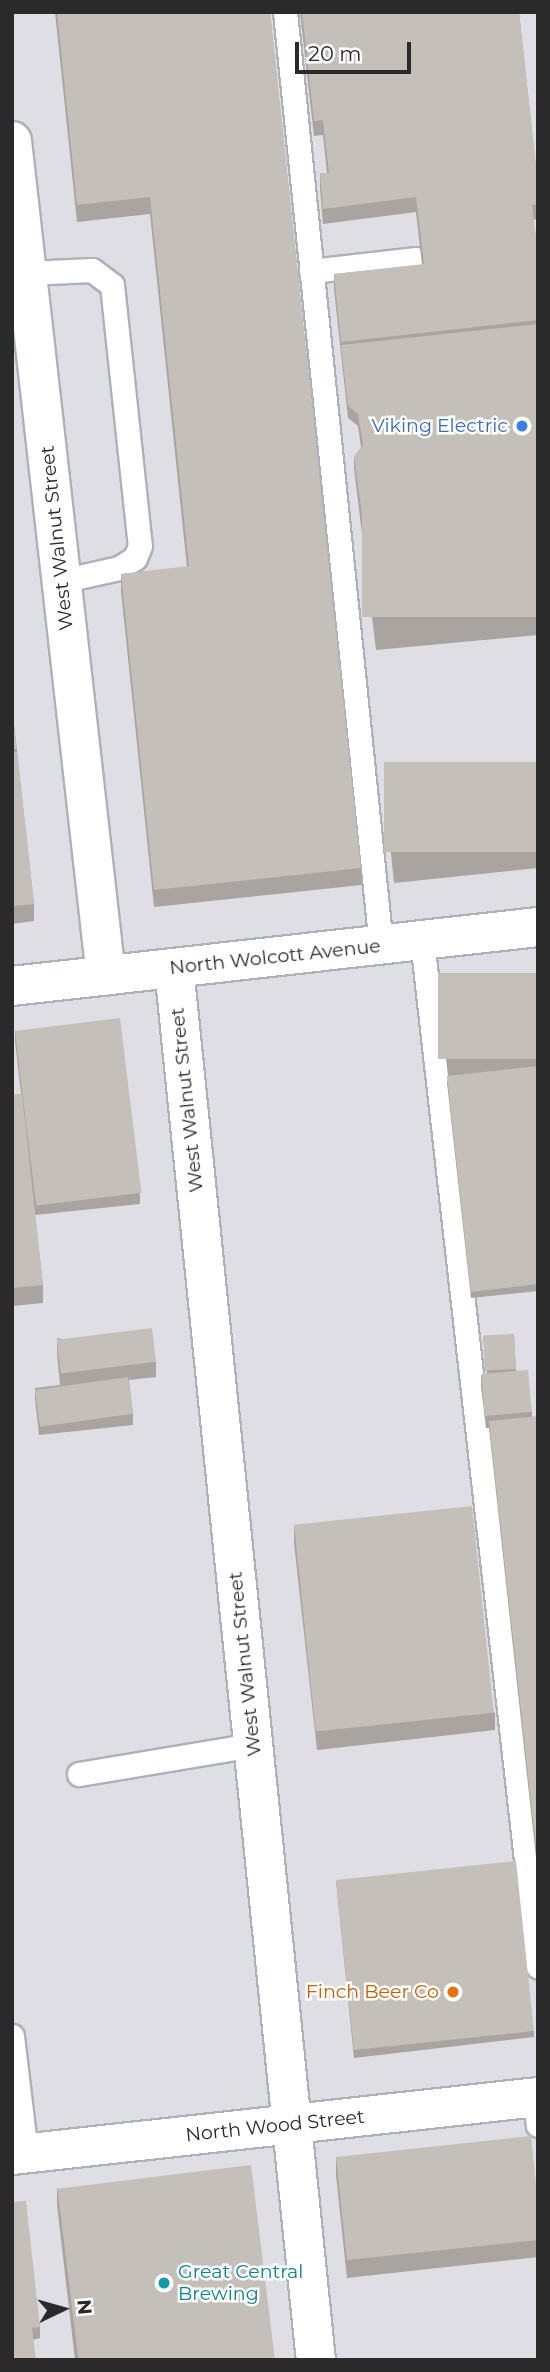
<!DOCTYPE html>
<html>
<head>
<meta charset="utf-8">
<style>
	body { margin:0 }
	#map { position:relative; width:550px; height:2372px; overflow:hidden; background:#ebe5de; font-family:Montserrat,sans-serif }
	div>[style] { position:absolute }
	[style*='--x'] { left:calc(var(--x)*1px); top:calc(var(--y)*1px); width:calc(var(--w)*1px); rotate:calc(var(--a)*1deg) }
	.industrial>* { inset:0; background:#dfdee4; transform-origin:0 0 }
	.roads { filter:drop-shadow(2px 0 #aeb1ba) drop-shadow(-2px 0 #aeb1ba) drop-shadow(0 2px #aeb1ba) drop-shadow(0 -2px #aeb1ba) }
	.lane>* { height:23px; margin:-11.5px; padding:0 11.5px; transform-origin:11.5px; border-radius:11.5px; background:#fff }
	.street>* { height:38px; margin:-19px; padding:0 19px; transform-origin:19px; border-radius:19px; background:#fff }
	.wall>* { inset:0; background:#a9a49f }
	.building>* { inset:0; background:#c4bfb9; transform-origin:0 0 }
	.dots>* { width:19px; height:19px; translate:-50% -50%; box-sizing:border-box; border:4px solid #fff; border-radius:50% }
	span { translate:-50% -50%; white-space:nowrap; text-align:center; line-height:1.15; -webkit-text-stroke:5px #fff; paint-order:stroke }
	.shop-label { font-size:19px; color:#366cbe }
	.right { translate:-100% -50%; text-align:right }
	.street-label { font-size:19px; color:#2a2a2a }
	.food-label { font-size:19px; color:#c56008 }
	.culture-label { font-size:19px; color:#0d838f }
	.left { translate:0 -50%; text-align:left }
	.frame { position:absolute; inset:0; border:14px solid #2a2a2a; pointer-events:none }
	.north { position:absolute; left:28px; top:2274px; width:70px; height:70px; -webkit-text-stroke:5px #fff; paint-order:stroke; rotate:85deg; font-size:19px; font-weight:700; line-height:28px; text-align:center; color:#2a2a2a }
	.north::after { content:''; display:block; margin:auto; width:24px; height:32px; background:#2a2a2a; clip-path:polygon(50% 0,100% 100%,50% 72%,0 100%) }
	.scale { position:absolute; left:295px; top:42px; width:116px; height:32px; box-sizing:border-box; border:4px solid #2a2a2a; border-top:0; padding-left:9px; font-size:21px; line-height:24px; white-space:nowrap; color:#2a2a2a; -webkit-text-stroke:5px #fff; paint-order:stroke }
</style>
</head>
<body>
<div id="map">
	<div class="industrial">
		<div style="left:12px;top:12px;width:526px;height:2348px"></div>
	</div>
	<div class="roads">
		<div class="lane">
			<div style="--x:285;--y:12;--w:938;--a:84.13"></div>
			<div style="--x:311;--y:271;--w:106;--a:-6.5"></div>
			<div style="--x:27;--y:273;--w:65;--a:-2.6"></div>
			<div style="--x:92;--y:270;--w:25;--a:37"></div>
			<div style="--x:112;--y:285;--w:262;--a:83.9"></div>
			<div style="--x:140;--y:546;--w:13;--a:113"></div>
			<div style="--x:135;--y:558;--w:19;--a:148"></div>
			<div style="--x:119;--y:568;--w:59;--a:167.4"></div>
			<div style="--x:422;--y:940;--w:1033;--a:83.55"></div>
			<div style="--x:79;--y:1774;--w:176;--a:-9.5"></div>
			<div style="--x:12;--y:2036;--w:119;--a:83.2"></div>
			<div style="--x:535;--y:2098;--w:27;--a:84"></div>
		</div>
		<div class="street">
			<div style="--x:12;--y:141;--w:840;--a:83.58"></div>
			<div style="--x:174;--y:968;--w:1399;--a:84.18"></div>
			<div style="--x:12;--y:986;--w:529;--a:-6.4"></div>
			<div style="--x:12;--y:2155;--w:529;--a:-6.29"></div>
		</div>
	</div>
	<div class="wall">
		<div style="clip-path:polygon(55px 12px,270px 12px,361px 868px,361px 885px,154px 907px,121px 591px,121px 574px,187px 567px,150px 214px,77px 222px)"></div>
		<div style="clip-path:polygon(300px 12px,519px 12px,538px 185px,538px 219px,533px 220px,535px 233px,538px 232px,538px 635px,376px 650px,354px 468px,354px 457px,361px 447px,358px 426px,348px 418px,334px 289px,334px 274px,422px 265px,416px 212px,323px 224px,320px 188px,320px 173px,327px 173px,323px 135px,314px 136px)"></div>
		<div style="clip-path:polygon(12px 707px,34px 904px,34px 921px,12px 924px)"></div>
		<div style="clip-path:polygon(538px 762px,538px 868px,394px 883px,385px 794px,385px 779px)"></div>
		<div style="clip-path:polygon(538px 973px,538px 1291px,471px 1298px,447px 1083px,448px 1076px,439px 996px,439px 985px)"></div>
		<div style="clip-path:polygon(15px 1030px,140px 1193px,140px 1204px,35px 1215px,43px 1285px,43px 1303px,12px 1306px,12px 1095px,21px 1094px,15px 1041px)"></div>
		<div style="clip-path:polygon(514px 1334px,516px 1371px,532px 1412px,532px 1417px,538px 1416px,538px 1876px,489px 1428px,486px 1428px,481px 1387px,481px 1375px,487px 1374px,483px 1338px)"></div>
		<div style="clip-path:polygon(57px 1338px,156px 1362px,156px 1377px,129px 1380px,133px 1414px,133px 1425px,39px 1435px,35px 1399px,35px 1388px,60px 1385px,57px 1353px)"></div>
		<div style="clip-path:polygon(294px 1526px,495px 1713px,495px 1730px,317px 1750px,294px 1543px)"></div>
		<div style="clip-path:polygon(336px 1881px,534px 2031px,534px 2037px,354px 2058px)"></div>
		<div style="clip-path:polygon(336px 2157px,538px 2204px,538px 2257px,347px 2278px,336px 2175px)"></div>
		<div style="clip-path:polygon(57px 2188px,274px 2360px,75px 2360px,57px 2205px)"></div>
		<div style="clip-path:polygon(12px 2202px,40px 2327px,40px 2338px,33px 2340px)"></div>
	</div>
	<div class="building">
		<div style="clip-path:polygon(57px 12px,270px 12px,361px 868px,154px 890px,121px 574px,189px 566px,150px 197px,77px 205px)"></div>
		<div style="clip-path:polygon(302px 12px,519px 12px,538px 185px,538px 204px,532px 205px,535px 233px,538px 232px,538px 320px,341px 342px,334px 274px,424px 264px,416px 197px,323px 209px,320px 173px,329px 173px,323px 120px,314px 121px)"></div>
		<div style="clip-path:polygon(538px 324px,538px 498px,363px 516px,363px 521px,354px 457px,363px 445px,358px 414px,348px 406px,341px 345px)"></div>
		<div style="left:538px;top:498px;width:119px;height:176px;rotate:90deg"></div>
		<div style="clip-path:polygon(12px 707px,17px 749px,12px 749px)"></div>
		<div style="clip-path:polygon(12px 752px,17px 752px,34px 904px,12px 906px)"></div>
		<div style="left:538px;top:762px;width:90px;height:154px;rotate:90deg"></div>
		<div style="left:538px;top:973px;width:86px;height:100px;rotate:90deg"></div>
		<div style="left:120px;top:1018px;width:176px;height:106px;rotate:83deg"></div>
		<div style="clip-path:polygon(538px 1066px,538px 1284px,471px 1292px,447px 1076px)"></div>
		<div style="clip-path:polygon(22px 1094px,43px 1285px,12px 1288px,12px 1095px)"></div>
		<div style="left:152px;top:1328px;width:34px;height:96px;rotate:83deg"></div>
		<div style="left:514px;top:1334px;width:35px;height:31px;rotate:87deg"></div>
		<div style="left:528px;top:1370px;width:42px;height:47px;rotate:85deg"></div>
		<div style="left:128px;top:1377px;width:37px;height:94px;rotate:82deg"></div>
		<div style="clip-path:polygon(538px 1416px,538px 1865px,489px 1421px)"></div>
		<div style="left:472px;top:1506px;width:208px;height:179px;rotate:84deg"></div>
		<div style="left:516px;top:1861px;width:171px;height:181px;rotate:84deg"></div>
		<div style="clip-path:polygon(531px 2136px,538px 2204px,538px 2240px,347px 2260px,336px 2157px)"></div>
		<div style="left:251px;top:2165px;width:196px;height:195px;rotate:83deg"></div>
		<div style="clip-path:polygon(26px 2201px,40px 2327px,32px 2328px,36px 2360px,12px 2360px,12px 2202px)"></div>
	</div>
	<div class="dots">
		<div style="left:522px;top:426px;background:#3f7fe0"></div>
		<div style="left:453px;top:1992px;background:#e8710a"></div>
		<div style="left:164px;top:2283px;background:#0f9aa8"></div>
	</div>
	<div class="shop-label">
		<span class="right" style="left:508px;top:426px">Viking Electric</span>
	</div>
	<div class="street-label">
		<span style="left:57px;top:538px;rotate:-96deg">West Walnut Street</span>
		<span style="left:275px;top:957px;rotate:-6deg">North Wolcott Avenue</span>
		<span style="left:187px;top:1100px;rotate:-96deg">West Walnut Street</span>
		<span style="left:245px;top:1664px;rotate:-96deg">West Walnut Street</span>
		<span style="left:275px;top:2126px;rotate:-6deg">North Wood Street</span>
	</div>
	<div class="food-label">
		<span class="right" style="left:439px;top:1992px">Finch Beer Co</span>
	</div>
	<div class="culture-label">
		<span class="left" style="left:178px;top:2283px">Great Central<br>Brewing</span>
	</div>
	<div class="frame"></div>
	<div class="north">N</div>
	<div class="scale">20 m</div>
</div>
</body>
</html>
